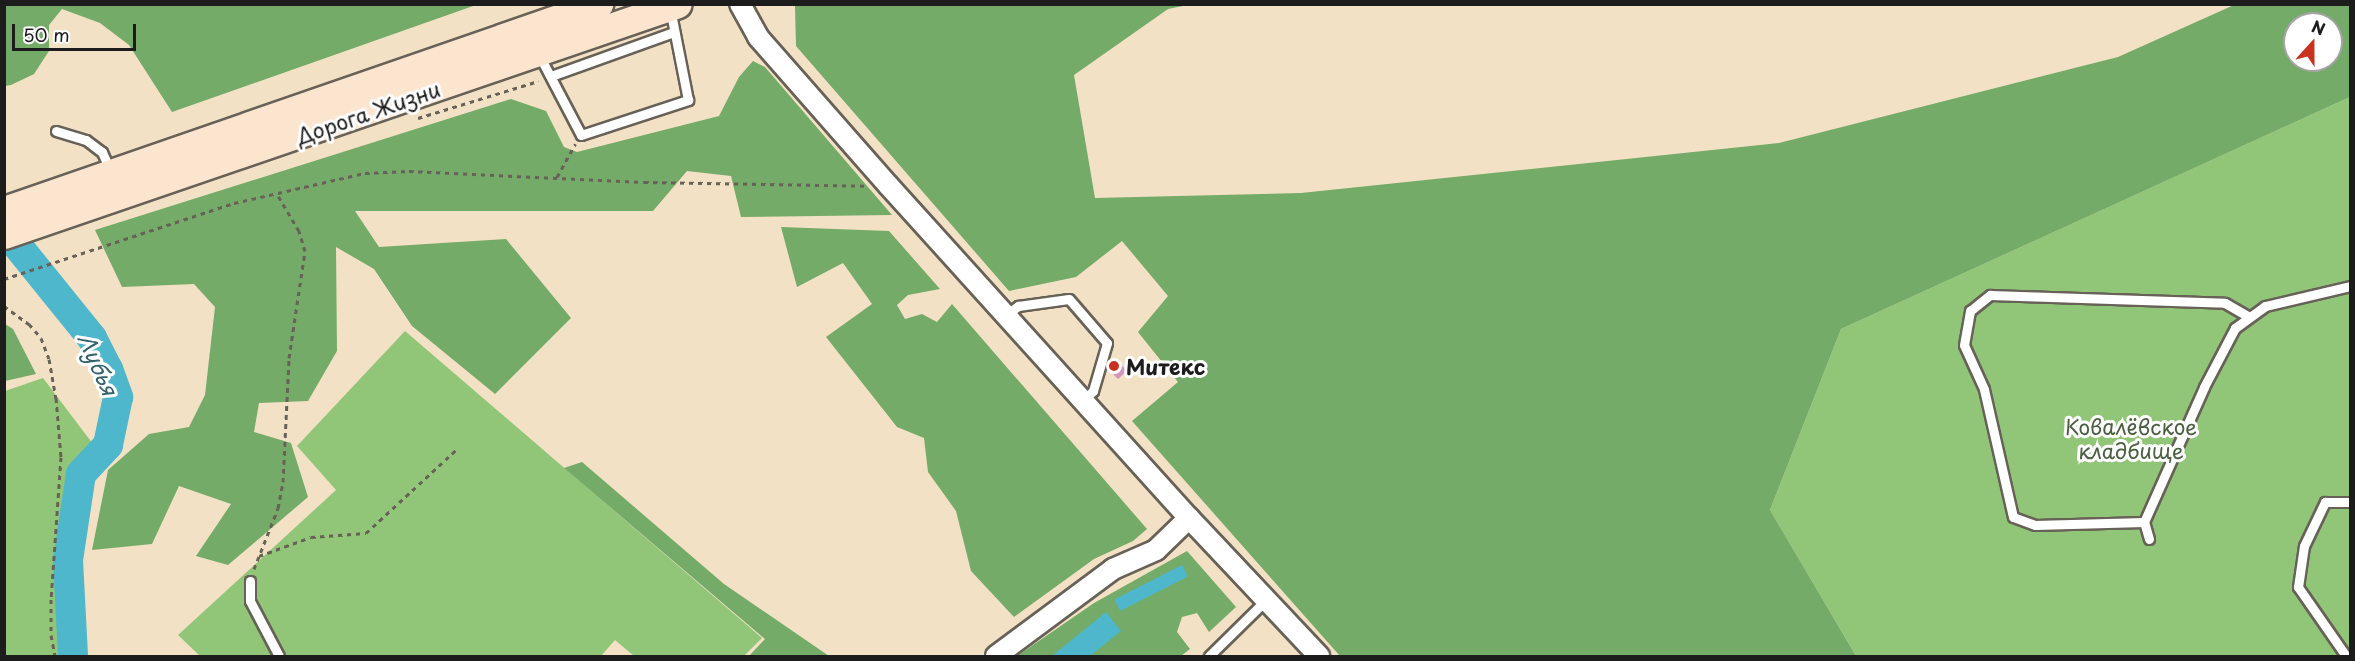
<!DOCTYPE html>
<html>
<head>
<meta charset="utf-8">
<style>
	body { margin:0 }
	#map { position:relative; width:2355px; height:661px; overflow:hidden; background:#f2e1c4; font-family:"Playpen Sans",sans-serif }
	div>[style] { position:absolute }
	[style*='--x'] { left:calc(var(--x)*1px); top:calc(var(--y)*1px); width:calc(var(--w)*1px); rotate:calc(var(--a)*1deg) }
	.green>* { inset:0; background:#91c678 }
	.forest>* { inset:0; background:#74ab68 }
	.water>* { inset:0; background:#4eb7cc; transform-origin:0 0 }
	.river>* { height:30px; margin:-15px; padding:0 15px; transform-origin:15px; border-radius:15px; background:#4eb7cc }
	.building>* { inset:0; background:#d196be }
	.path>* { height:3px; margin-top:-1.5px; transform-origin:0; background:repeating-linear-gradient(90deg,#676157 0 4.5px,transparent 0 9px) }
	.roads { filter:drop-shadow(2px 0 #676157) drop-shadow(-2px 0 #676157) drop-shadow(0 2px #676157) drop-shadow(0 -2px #676157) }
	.lane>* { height:9px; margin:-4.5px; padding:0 4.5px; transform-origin:4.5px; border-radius:4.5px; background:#fff }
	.street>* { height:20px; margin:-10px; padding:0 10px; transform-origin:10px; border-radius:10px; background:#fff }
	.secondary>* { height:27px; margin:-13.5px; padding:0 13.5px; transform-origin:13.5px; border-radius:13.5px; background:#fbe5cf }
	.dots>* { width:16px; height:16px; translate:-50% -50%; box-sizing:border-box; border:3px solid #fff; border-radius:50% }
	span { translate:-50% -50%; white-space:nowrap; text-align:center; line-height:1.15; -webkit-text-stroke:6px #fff; paint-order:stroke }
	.street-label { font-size:21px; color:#1c1c1c }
	.poi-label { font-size:21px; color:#1c1c1c; font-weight:700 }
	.left { translate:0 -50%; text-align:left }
	.park-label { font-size:21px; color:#4b6041 }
	.water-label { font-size:22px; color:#32626b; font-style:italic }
	.frame { position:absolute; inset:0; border:6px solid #1c1c1c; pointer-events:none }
	.north { position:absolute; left:2283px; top:12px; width:60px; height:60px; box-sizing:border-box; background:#fff; border:2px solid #a4a4a4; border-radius:50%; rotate:21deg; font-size:16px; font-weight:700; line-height:24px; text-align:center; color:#1c1c1c }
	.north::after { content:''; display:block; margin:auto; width:21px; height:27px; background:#c8321e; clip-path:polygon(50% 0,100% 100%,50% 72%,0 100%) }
	.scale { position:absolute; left:12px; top:24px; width:124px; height:27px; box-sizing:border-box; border:3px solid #1c1c1c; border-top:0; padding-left:8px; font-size:18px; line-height:21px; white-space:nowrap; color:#1c1c1c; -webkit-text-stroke:4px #fff; paint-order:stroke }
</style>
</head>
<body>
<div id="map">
	<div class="green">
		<div style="clip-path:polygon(2350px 97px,2350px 656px,1856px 656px,1770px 510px,1841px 329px)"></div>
		<div style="clip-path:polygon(405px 331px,762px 638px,744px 656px,634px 656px,615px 640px,601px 656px,200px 656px,178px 635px,336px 490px,297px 446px)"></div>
		<div style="clip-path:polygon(43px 378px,93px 444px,65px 485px,61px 656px,5px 656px,5px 391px)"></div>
	</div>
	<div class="forest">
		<div style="clip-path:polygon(4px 5px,5px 4px,476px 5px,172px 112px,129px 45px,100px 23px,62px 9px,49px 25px,49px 51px,34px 74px,11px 85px,5px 86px)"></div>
		<div style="clip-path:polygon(evenodd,798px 5px,1188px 5px,1168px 9px,1074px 75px,1095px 198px,1301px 193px,1779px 143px,2118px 57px,2234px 5px,2350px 5px,2350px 97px,1841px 329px,1770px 510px,1856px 656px,1340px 656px,1132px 421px,1178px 382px,1138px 332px,1168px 296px,1122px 241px,1076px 277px,1009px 291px,796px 46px,795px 6px,798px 5px,2295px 24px,2331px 24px,2331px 60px,2295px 60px,2295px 24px)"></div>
		<div style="clip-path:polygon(753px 61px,765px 67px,892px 215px,741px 217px,731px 176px,687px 171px,653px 211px,355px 211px,379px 247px,506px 239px,571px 318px,495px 394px,412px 326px,374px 269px,336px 247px,337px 351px,308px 401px,259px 403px,254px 432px,291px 443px,308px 497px,228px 565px,196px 556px,231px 504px,179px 486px,152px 544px,92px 550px,108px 470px,149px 434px,189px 427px,205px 395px,215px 307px,194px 284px,122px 287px,95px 230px,511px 99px,546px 111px,564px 147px,577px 152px,719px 116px,739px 77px)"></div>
		<div style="clip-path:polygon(781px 227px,889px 231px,940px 289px,908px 295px,897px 305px,905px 319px,922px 314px,937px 322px,952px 304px,1147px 529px,1133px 541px,1094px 559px,1014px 617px,971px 571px,956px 511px,928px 472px,924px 438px,897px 427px,826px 337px,872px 304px,843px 263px,797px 287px)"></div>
		<div style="clip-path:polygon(5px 324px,13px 329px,36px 374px,5px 381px)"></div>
		<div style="clip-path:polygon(582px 462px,724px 584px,829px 656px,749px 656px,765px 639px,564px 468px)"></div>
		<div style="clip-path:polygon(1187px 551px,1236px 607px,1209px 632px,1197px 613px,1182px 617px,1177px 632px,1190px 649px,1181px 656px,1017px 656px,1094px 603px)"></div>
	</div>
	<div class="water">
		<div style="left:1182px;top:565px;width:13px;height:76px;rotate:63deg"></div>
		<div style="clip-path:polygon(1106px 612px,1121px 631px,1090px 656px,1052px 656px)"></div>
	</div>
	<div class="river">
		<div style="--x:4;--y:229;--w:140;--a:51.1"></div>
		<div style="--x:92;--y:338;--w:35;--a:63"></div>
		<div style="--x:108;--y:369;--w:30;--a:70"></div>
		<div style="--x:118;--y:397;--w:49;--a:101.8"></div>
		<div style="--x:108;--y:445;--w:40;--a:133"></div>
		<div style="--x:81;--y:474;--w:87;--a:98.6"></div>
		<div style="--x:68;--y:560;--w:96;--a:87"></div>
	</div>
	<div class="building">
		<div style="clip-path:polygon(1118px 361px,1127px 371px,1118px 379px,1109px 370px,1111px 362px)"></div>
	</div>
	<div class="path">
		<div style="--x:418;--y:118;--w:126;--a:-17.1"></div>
		<div style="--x:557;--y:177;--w:38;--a:-61"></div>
		<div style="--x:4;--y:279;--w:242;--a:-18.3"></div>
		<div style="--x:234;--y:203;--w:134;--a:-12.9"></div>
		<div style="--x:365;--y:173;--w:44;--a:-2.6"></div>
		<div style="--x:409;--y:171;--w:235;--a:2.7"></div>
		<div style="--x:644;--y:182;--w:222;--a:1"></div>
		<div style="--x:4;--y:306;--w:31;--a:36"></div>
		<div style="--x:29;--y:324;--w:18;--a:49"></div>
		<div style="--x:41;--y:338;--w:22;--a:69"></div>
		<div style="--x:49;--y:359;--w:40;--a:80"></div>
		<div style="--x:56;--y:398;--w:59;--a:85.2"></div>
		<div style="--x:61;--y:457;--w:142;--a:94"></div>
		<div style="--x:51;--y:599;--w:36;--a:90"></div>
		<div style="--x:51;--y:635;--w:21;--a:79"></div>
		<div style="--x:259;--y:556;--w:55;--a:-20.1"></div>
		<div style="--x:311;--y:537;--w:55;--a:-4.2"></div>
		<div style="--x:366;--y:533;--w:125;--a:-42.7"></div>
		<div style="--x:254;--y:569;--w:66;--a:-68.5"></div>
		<div style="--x:278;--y:508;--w:26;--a:-79"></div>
		<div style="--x:283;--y:482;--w:124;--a:-87.2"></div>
		<div style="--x:289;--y:358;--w:108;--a:-81.5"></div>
		<div style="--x:305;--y:251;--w:21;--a:-107"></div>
		<div style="--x:299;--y:231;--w:43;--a:-120.7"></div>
	</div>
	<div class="roads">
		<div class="lane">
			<div style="--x:539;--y:55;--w:90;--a:62.3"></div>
			<div style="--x:581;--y:135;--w:113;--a:-18.1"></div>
			<div style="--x:688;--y:100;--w:94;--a:-101.1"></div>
			<div style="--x:551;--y:76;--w:131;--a:-19.7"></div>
			<div style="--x:56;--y:131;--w:31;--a:17"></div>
			<div style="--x:86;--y:140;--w:20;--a:37"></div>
			<div style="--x:102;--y:152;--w:20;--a:66"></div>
			<div style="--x:1007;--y:314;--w:14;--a:-36"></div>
			<div style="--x:1018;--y:306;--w:51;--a:-7.8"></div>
			<div style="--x:1069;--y:299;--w:58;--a:49.2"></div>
			<div style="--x:1107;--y:343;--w:50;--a:106.3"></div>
			<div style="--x:1093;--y:391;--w:12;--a:138"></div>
			<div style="--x:2144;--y:522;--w:109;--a:178.4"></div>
			<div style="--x:2035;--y:525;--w:23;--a:-160"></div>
			<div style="--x:2013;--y:517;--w:131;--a:-102.8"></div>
			<div style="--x:1984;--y:389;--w:48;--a:-114.4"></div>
			<div style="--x:1964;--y:345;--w:35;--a:-80"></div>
			<div style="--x:1970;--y:311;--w:26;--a:-39"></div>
			<div style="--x:1990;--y:295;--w:235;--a:1.9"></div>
			<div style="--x:2225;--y:303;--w:28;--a:30"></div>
			<div style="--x:2149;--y:539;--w:18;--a:-106"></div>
			<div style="--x:2144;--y:522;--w:148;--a:-66"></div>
			<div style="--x:2204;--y:387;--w:67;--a:-62.3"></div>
			<div style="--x:2235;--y:328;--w:37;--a:-36"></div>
			<div style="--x:2265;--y:306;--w:87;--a:-13.2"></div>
			<div style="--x:250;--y:581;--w:20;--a:90"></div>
			<div style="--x:250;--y:601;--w:62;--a:62.2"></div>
			<div style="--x:1209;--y:656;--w:81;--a:-44.5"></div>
			<div style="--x:2346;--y:656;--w:84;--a:-124.8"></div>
			<div style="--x:2298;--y:587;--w:41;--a:-81.7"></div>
			<div style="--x:2304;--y:546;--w:49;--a:-64.5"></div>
			<div style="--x:2325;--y:502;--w:25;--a:0"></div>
		</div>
		<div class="street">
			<div style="--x:740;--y:4;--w:38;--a:61"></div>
			<div style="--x:758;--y:37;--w:198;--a:48.7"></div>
			<div style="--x:889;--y:186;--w:447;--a:47.9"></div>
			<div style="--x:1189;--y:518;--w:190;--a:46.7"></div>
			<div style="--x:996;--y:656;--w:146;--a:-36.6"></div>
			<div style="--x:1113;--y:569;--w:47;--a:-23.8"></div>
			<div style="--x:1156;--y:550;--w:46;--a:-44.1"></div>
		</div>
		<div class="secondary">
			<div style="--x:4;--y:210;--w:630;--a:-19.1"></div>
			<div style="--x:4;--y:235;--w:712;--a:-18.92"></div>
		</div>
	</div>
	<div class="dots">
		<div style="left:1114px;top:366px;background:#c8321e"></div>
	</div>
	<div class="street-label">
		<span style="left:368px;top:112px;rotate:-19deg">Дорога Жизни</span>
	</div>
	<div class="poi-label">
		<span class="left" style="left:1126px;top:366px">Митекс</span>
	</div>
	<div class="park-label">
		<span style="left:2131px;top:438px">Ковалёвское<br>кладбище</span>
	</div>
	<div class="water-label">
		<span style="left:99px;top:364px;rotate:66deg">Лубья</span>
	</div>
	<div class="frame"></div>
	<div class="north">N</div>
	<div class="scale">50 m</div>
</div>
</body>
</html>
